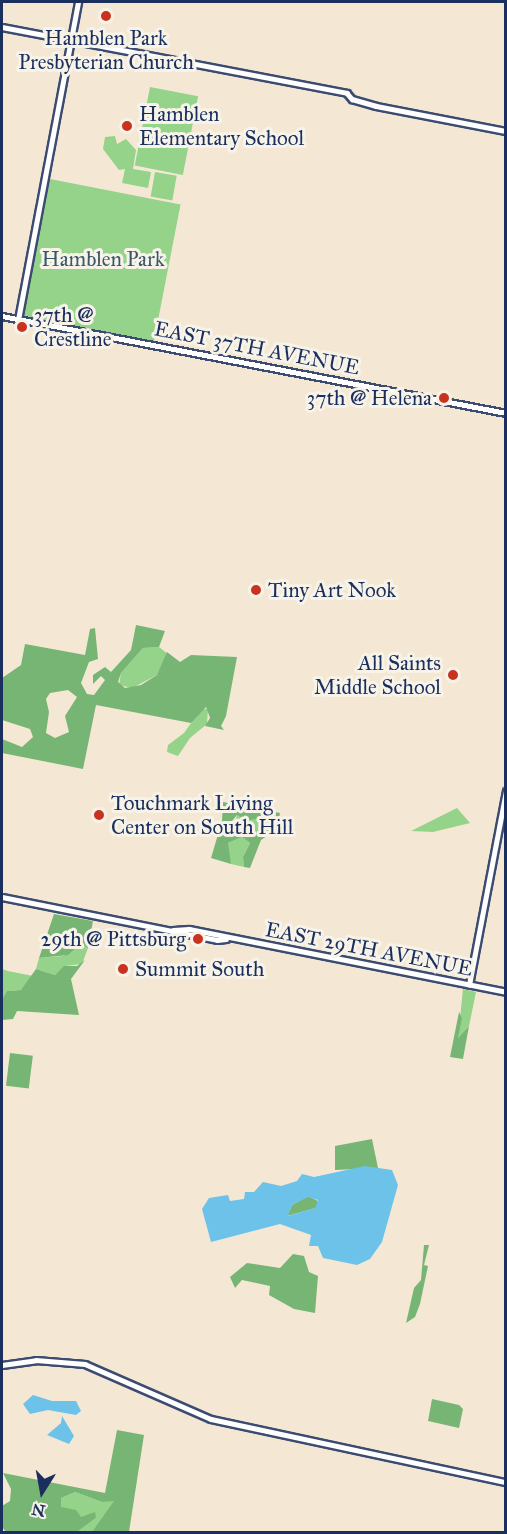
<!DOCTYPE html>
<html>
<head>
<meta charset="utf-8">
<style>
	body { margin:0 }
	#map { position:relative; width:507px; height:1534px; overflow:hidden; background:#f4e8d5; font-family:"IM FELL Great Primer",serif }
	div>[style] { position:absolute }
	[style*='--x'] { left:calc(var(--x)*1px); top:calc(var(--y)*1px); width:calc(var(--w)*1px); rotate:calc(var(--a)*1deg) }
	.green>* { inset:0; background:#94d389; transform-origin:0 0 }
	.forest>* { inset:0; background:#77b575; transform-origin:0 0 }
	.water>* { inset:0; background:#6cc2e9 }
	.roads { filter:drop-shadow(2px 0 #3c4b70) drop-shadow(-2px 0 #3c4b70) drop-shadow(0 2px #3c4b70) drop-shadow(0 -2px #3c4b70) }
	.tertiary>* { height:4.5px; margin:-2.25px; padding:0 2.25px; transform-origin:2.25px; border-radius:2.25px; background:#fff }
	.secondary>* { height:5px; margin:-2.5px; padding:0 2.5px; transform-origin:2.5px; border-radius:2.5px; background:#fff }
	.dots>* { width:16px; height:16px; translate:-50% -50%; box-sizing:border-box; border:3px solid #f7f3e8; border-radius:50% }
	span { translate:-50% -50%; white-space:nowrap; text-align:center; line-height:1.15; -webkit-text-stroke:6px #f7f3e8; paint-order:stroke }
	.poi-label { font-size:21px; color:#1b2f5e }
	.left { translate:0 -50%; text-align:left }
	.right { translate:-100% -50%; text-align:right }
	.park-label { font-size:21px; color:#395869 }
	.street-label { font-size:21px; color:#1b2f5e }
	.frame { position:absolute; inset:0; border:3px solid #1b2f5e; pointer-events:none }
	.north { position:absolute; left:12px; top:1462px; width:60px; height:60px; -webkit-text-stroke:4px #f7f3e8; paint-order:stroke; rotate:191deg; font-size:16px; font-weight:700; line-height:24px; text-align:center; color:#1b2f5e }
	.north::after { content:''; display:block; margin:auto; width:21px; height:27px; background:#1b2f5e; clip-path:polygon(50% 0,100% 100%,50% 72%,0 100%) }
</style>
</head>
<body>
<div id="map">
	<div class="green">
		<div style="left:150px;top:87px;width:49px;height:80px;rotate:11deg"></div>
		<div style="clip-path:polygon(115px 136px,117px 144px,126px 139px,136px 150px,133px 169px,151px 172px,148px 188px,122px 183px,125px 169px,119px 170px,103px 149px,105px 137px)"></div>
		<div style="left:155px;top:172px;width:22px;height:25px;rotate:10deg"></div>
		<div style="left:50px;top:179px;width:133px;height:140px;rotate:11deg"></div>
		<div style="clip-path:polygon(159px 647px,168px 654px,157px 675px,132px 688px,119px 685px,121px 673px,143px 648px)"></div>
		<div style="clip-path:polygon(201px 709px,208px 709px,207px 724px,190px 738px,178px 756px,167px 752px,168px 745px,184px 733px)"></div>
		<div style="clip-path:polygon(457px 808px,470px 823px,433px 832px,411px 831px)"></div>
		<div style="clip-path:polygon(237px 815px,265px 818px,269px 823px,259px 833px,234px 827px)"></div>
		<div style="clip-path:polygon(242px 837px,250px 843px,243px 857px,244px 867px,231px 864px,227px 850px,228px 843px)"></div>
		<div style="clip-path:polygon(80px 944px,88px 948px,82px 964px,65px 966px,55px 975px,36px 969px,39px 958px,63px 956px)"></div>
		<div style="clip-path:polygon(2px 969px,8px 971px,33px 976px,21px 990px,7px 991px,2px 999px)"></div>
		<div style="clip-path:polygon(463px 989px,476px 992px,469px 1026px,458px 1038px)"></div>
		<div style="clip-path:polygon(75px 1492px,102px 1502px,114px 1500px,115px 1505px,92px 1532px,77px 1532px,96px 1518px,81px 1517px,61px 1507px,61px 1498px)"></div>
	</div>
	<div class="forest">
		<div style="clip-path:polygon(evenodd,136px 625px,165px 631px,159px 647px,143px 648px,121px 673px,118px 682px,125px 688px,141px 685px,157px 675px,167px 652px,180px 662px,191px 655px,237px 657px,226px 716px,221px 726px,224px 730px,205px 726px,210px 718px,206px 707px,191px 723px,96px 705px,83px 769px,2px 753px,2px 739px,22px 747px,33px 737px,30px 729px,2px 720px,2px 678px,21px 665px,25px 644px,85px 655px,90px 629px,95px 628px,98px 659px,89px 662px,81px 683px,87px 694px,94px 695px,105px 680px,101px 676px,93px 684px,93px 675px,105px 667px,111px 672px,131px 650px,136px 625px,68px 690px,77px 697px,65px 716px,69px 732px,55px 738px,46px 733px,49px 712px,46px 699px,50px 693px,68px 690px)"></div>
		<div style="clip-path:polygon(evenodd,223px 802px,280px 813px,277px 829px,261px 840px,250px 868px,244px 867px,243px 857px,250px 843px,242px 837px,228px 843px,231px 864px,211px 858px,222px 821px,223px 802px,237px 815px,247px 820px,265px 818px,269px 823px,259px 833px,234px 827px,232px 821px,237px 815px)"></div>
		<div style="clip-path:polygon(54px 914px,93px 921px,88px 948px,80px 944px,68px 955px,39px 958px)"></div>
		<div style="clip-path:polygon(85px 960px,71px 979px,79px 1015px,17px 1011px,13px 1019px,2px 1020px,2px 999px,7px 991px,21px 990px,36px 969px,55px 975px,64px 966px,77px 966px)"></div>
		<div style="clip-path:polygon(459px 1012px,462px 1018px,458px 1038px,469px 1026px,463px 1059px,450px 1057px)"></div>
		<div style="left:10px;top:1053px;width:23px;height:33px;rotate:7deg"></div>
		<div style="clip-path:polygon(372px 1139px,378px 1168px,335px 1170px,335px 1146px)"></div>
		<div style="clip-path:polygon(308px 1196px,318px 1201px,316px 1208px,287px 1216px,292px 1205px)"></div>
		<div style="clip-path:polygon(424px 1245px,429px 1245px,424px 1265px,428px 1266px,420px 1304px,415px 1317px,406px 1323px,414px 1288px,421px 1280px)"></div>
		<div style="clip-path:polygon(293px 1254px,304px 1256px,309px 1272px,318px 1276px,315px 1313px,294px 1309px,269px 1295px,270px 1286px,242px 1280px,235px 1288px,230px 1277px,247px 1263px,280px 1268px)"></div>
		<div style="clip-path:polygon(432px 1399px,459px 1405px,463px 1409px,459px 1428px,428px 1421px)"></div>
		<div style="clip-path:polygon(117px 1430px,144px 1435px,129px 1532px,92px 1532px,114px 1501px,102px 1502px,75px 1492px,61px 1498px,61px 1507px,76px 1510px,81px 1517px,95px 1512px,96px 1518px,77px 1532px,6px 1532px,2px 1527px,2px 1506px,10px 1501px,11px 1489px,3px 1473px,105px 1493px)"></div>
	</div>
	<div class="water">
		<div style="clip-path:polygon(evenodd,365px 1166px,392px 1170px,398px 1185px,382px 1242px,370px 1259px,357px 1265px,323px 1258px,318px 1246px,309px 1246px,311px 1235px,280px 1224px,211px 1242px,202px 1209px,209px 1198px,228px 1195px,230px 1201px,244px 1199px,245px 1192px,254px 1192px,263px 1182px,281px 1186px,297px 1181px,302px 1174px,314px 1177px,365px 1166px,308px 1197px,318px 1200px,315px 1208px,288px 1216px,292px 1205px,308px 1197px)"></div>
		<div style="clip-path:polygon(33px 1395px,52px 1401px,76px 1401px,81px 1411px,76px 1415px,48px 1410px,30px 1414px,23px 1404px)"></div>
		<div style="clip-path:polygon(62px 1416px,74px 1436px,69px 1444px,47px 1435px,61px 1423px)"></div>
	</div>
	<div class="roads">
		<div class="tertiary">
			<div style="--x:2;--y:27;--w:351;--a:10.8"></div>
			<div style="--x:347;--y:93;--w:8;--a:50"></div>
			<div style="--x:352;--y:99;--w:25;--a:16"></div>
			<div style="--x:376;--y:106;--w:132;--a:10.9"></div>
			<div style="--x:2;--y:316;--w:513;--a:10.89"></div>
			<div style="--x:18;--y:320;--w:324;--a:-79.3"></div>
			<div style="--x:469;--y:985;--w:197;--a:-79.2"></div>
			<div style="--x:2;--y:1365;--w:34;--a:-8"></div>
			<div style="--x:36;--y:1360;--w:49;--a:4.7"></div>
			<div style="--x:85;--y:1364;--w:137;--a:23.6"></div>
			<div style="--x:211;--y:1419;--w:302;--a:12.1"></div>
		</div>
		<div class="secondary">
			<div style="--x:2;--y:897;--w:219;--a:11.3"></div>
			<div style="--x:217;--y:940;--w:9;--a:-6"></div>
			<div style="--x:173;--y:930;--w:16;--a:-4"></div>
			<div style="--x:189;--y:929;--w:323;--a:11.2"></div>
		</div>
	</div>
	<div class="dots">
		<div style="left:106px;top:16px;background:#c8321e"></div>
		<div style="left:127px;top:126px;background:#c8321e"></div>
		<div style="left:22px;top:327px;background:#c8321e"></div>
		<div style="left:444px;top:398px;background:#c8321e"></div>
		<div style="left:256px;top:590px;background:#c8321e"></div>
		<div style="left:453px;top:675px;background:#c8321e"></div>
		<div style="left:99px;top:815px;background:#c8321e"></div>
		<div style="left:198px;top:939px;background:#c8321e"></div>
		<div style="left:123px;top:969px;background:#c8321e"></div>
	</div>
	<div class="poi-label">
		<span style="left:106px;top:50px">Hamblen Park<br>Presbyterian Church</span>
		<span class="left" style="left:139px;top:126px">Hamblen<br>Elementary School</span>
		<span class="left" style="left:34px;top:327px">37th @<br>Crestline</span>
		<span class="right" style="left:432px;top:398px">37th @ Helena</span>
		<span class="left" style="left:268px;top:590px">Tiny Art Nook</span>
		<span class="right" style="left:441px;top:675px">All Saints<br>Middle School</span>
		<span class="left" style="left:111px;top:815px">Touchmark Living<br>Center on South Hill</span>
		<span class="right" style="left:186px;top:939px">29th @ Pittsburg</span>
		<span class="left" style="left:135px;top:969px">Summit South</span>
	</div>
	<div class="park-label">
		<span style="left:103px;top:259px">Hamblen Park</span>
	</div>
	<div class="street-label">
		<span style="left:257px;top:348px;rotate:11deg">EAST 37TH AVENUE</span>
		<span style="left:369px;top:949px;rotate:11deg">EAST 29TH AVENUE</span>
	</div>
	<div class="frame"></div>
	<div class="north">N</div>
</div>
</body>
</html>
